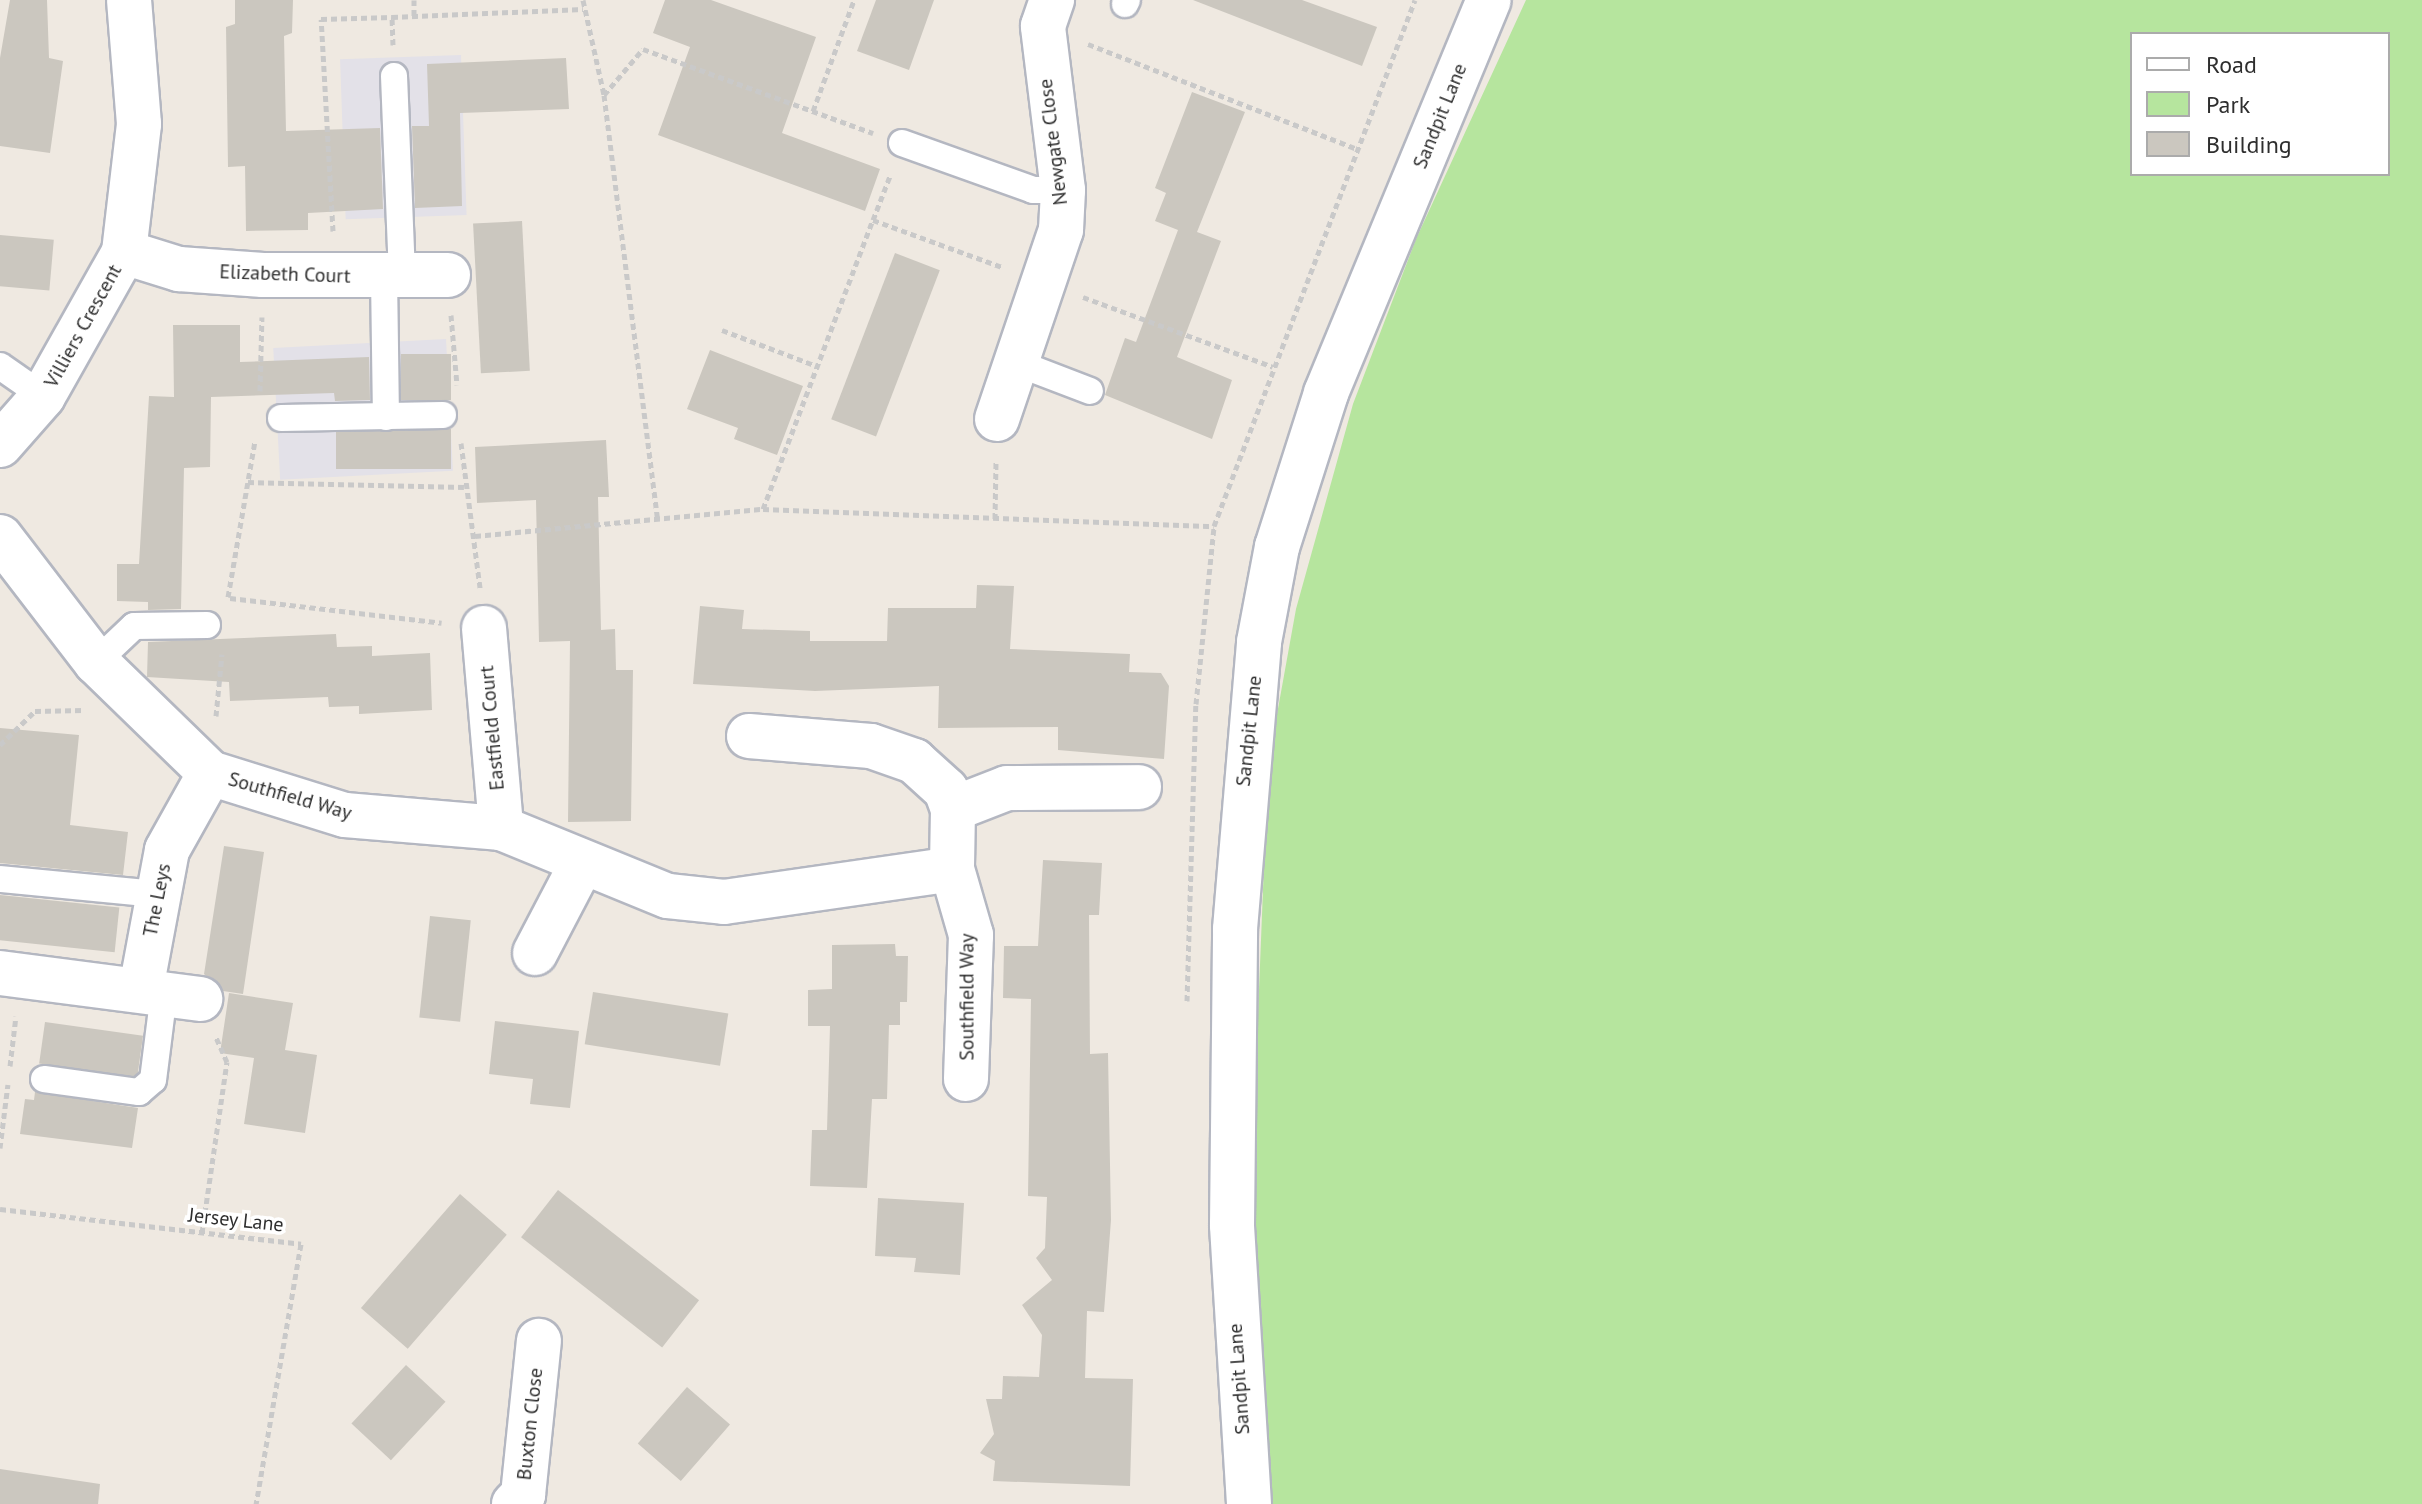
<!DOCTYPE html>
<html>
<head>
<meta charset="utf-8">
<style>
	body { margin:0 }
	#map { position:relative; width:2422px; height:1504px; overflow:hidden; background:#efe9e1; font-family:"PT Sans",sans-serif }
	div>[style] { position:absolute }
	[style*='--x'] { left:calc(var(--x)*1px); top:calc(var(--y)*1px); width:calc(var(--w)*1px); rotate:calc(var(--a)*1deg) }
	.industrial>* { inset:0; background:#e3e1e8; transform-origin:0 0 }
	.green>* { inset:0; background:#b6e59e }
	.building>* { inset:0; background:#cbc7bf; transform-origin:0 0 }
	.path>* { height:5px; margin-top:-2.5px; transform-origin:0; background:repeating-linear-gradient(90deg,#c9c9c9 0 6px,transparent 0 10px) }
	.roads { filter:drop-shadow(2px 0 #b4b7c1) drop-shadow(-2px 0 #b4b7c1) drop-shadow(0 2px #b4b7c1) drop-shadow(0 -2px #b4b7c1) }
	.service>* { height:26px; margin:-13px; padding:0 13px; transform-origin:13px; border-radius:13px; background:#fff }
	.minor>* { height:44px; margin:-22px; padding:0 22px; transform-origin:22px; border-radius:22px; background:#fff }
	.tertiary>* { height:44px; margin:-22px; padding:0 22px; transform-origin:22px; border-radius:22px; background:#fff }
	span { translate:-50% -50%; white-space:nowrap; text-align:center; line-height:1.15; -webkit-text-stroke:7px #fff; paint-order:stroke }
	.street-label { font-size:20px; color:#2e2e2e }
	.legend { position:absolute; left:2130px; top:32px; width:260px; height:144px; box-sizing:border-box; background:#fff; border:2px solid #ababab; margin:0; padding:10px 14px; list-style:none; font-size:24px; color:#2e2e2e }
	.legend li { display:flex; align-items:center; gap:16px; height:40px }
	.legend b { width:40px; border:2px solid #ababab }
</style>
</head>
<body>
<div id="map">
	<div class="industrial">
		<div style="left:461px;top:55px;width:160px;height:121px;rotate:88deg"></div>
		<div style="left:446px;top:339px;width:132px;height:173px;rotate:87deg"></div>
	</div>
	<div class="green">
		<div style="clip-path:polygon(evenodd,1526px 0,2422px 0,2422px 1504px,1264px 1504px,1249px 1241px,1268px 764px,1296px 609px,1353px 404px,1416px 239px,1526px 0,2132px 34px,2388px 34px,2388px 174px,2132px 174px,2132px 34px)"></div>
	</div>
	<div class="building">
		<div style="clip-path:polygon(10px 0,47px 0,49px 58px,63px 61px,50px 153px,0 146px,0 58px)"></div>
		<div style="clip-path:polygon(235px 0,293px 0,292px 33px,284px 36px,286px 131px,380px 128px,383px 209px,308px 213px,308px 230px,246px 231px,245px 166px,228px 167px,226px 27px,235px 24px)"></div>
		<div style="clip-path:polygon(665px 0,711px 0,816px 37px,782px 133px,880px 169px,865px 211px,658px 135px,690px 47px,653px 33px)"></div>
		<div style="clip-path:polygon(876px 0,934px 0,909px 70px,857px 51px)"></div>
		<div style="clip-path:polygon(1193px 0,1302px 0,1377px 27px,1362px 66px)"></div>
		<div style="clip-path:polygon(566px 58px,569px 109px,460px 113px,462px 206px,415px 208px,412px 126px,429px 126px,427px 64px)"></div>
		<div style="clip-path:polygon(1192px 92px,1245px 112px,1197px 232px,1221px 241px,1177px 357px,1232px 380px,1212px 439px,1105px 395px,1125px 338px,1136px 342px,1178px 230px,1155px 221px,1166px 193px,1155px 188px)"></div>
		<div style="left:522px;top:221px;width:150px;height:49px;rotate:87deg"></div>
		<div style="left:0;top:235px;width:54px;height:51px;rotate:5deg"></div>
		<div style="left:895px;top:253px;width:48px;height:178px;rotate:21deg"></div>
		<div style="clip-path:polygon(173px 325px,240px 325px,240px 362px,369px 357px,370px 400px,335px 401px,334px 393px,211px 397px,210px 467px,184px 468px,181px 609px,148px 610px,148px 602px,117px 601px,117px 564px,139px 564px,149px 396px,174px 397px)"></div>
		<div style="clip-path:polygon(710px 350px,803px 386px,777px 455px,734px 439px,738px 428px,687px 409px)"></div>
		<div style="left:401px;top:354px;width:50px;height:46px"></div>
		<div style="left:451px;top:429px;width:40px;height:115px;rotate:90deg"></div>
		<div style="clip-path:polygon(606px 440px,609px 497px,598px 497px,601px 630px,615px 629px,616px 670px,633px 670px,631px 821px,568px 822px,570px 641px,539px 642px,536px 500px,477px 503px,475px 447px)"></div>
		<div style="clip-path:polygon(977px 585px,1014px 586px,1010px 649px,1130px 654px,1129px 672px,1161px 673px,1169px 686px,1164px 759px,1058px 750px,1058px 727px,938px 728px,939px 686px,815px 691px,693px 684px,700px 606px,744px 610px,742px 629px,810px 631px,810px 641px,887px 641px,888px 608px,976px 608px)"></div>
		<div style="clip-path:polygon(336px 634px,337px 647px,372px 646px,372px 656px,430px 653px,432px 710px,359px 714px,359px 706px,329px 707px,328px 697px,230px 701px,229px 682px,147px 677px,148px 642px)"></div>
		<div style="clip-path:polygon(0 728px,79px 735px,70px 825px,128px 832px,123px 875px,0 863px)"></div>
		<div style="clip-path:polygon(224px 846px,264px 852px,243px 994px,223px 991px,204px 974px)"></div>
		<div style="clip-path:polygon(1043px 860px,1102px 863px,1099px 915px,1089px 915px,1090px 1054px,1108px 1053px,1111px 1220px,1104px 1312px,1087px 1311px,1085px 1378px,1133px 1379px,1130px 1486px,993px 1481px,995px 1461px,980px 1453px,994px 1434px,986px 1399px,1002px 1399px,1003px 1376px,1039px 1377px,1042px 1335px,1022px 1305px,1052px 1280px,1036px 1258px,1045px 1248px,1047px 1197px,1028px 1196px,1031px 999px,1003px 998px,1004px 946px,1038px 946px)"></div>
		<div style="left:0;top:895px;width:120px;height:45px;rotate:6deg"></div>
		<div style="left:430px;top:916px;width:41px;height:102px;rotate:6deg"></div>
		<div style="clip-path:polygon(895px 944px,896px 956px,908px 956px,907px 1002px,900px 1002px,900px 1025px,889px 1025px,887px 1099px,872px 1099px,867px 1188px,810px 1186px,812px 1130px,827px 1130px,830px 1026px,808px 1026px,808px 990px,832px 989px,832px 945px)"></div>
		<div style="left:593px;top:992px;width:137px;height:53px;rotate:9deg"></div>
		<div style="clip-path:polygon(229px 993px,293px 1003px,285px 1050px,317px 1055px,305px 1133px,244px 1124px,254px 1058px,220px 1053px)"></div>
		<div style="clip-path:polygon(495px 1021px,579px 1031px,570px 1108px,530px 1104px,533px 1079px,489px 1074px)"></div>
		<div style="left:45px;top:1022px;width:99px;height:42px;rotate:8deg"></div>
		<div style="clip-path:polygon(35px 1092px,138px 1108px,132px 1148px,20px 1134px,25px 1099px,34px 1100px)"></div>
		<div style="left:558px;top:1190px;width:179px;height:60px;rotate:38deg"></div>
		<div style="left:460px;top:1194px;width:62px;height:151px;rotate:41deg"></div>
		<div style="clip-path:polygon(878px 1198px,964px 1203px,960px 1275px,914px 1272px,916px 1258px,875px 1256px)"></div>
		<div style="left:406px;top:1365px;width:54px;height:80px;rotate:43deg"></div>
		<div style="left:687px;top:1387px;width:57px;height:75px;rotate:41deg"></div>
		<div style="clip-path:polygon(0 1469px,100px 1484px,98px 1504px,0 1504px)"></div>
	</div>
	<div class="path">
		<div style="--x:414;--y:0;--w:16;--a:90"></div>
		<div style="--x:583;--y:0;--w:97;--a:77.5"></div>
		<div style="--x:604;--y:95;--w:429;--a:82.8"></div>
		<div style="--x:1088;--y:44;--w:290;--a:21.3"></div>
		<div style="--x:393;--y:45;--w:28;--a:-92"></div>
		<div style="--x:392;--y:17;--w:191;--a:-2.4"></div>
		<div style="--x:604;--y:95;--w:60;--a:-49.7"></div>
		<div style="--x:643;--y:49;--w:245;--a:20.1"></div>
		<div style="--x:813;--y:111;--w:118;--a:-69.7"></div>
		<div style="--x:873;--y:220;--w:47;--a:-68.9"></div>
		<div style="--x:333;--y:231;--w:212;--a:-93.2"></div>
		<div style="--x:321;--y:19;--w:71;--a:-1.6"></div>
		<div style="--x:1083;--y:297;--w:202;--a:20.2"></div>
		<div style="--x:451;--y:315;--w:70;--a:85.1"></div>
		<div style="--x:722;--y:330;--w:102;--a:20.8"></div>
		<div style="--x:260;--y:391;--w:74;--a:-88.5"></div>
		<div style="--x:461;--y:443;--w:146;--a:82.5"></div>
		<div style="--x:248;--y:482;--w:216;--a:1.3"></div>
		<div style="--x:763;--y:509;--w:309;--a:-69.2"></div>
		<div style="--x:873;--y:220;--w:137;--a:20"></div>
		<div style="--x:995;--y:519;--w:59;--a:-89"></div>
		<div style="--x:475;--y:536;--w:289;--a:-5.4"></div>
		<div style="--x:763;--y:509;--w:451;--a:2.2"></div>
		<div style="--x:228;--y:597;--w:158;--a:-80.2"></div>
		<div style="--x:230;--y:598;--w:213;--a:6.7"></div>
		<div style="--x:216;--y:716;--w:62;--a:-84.5"></div>
		<div style="--x:0;--y:745;--w:49;--a:-44.2"></div>
		<div style="--x:35;--y:711;--w:49;--a:-1.2"></div>
		<div style="--x:1187;--y:1001;--w:297;--a:-88.3"></div>
		<div style="--x:1196;--y:704;--w:179;--a:-84.2"></div>
		<div style="--x:1214;--y:526;--w:563;--a:-69.09"></div>
		<div style="--x:10;--y:1066;--w:50;--a:-83.2"></div>
		<div style="--x:0;--y:1148;--w:64;--a:-82.9"></div>
		<div style="--x:0;--y:1209;--w:303;--a:6.6"></div>
		<div style="--x:301;--y:1244;--w:264;--a:99.8"></div>
		<div style="--x:202;--y:1233;--w:173;--a:-81.7"></div>
		<div style="--x:227;--y:1062;--w:27;--a:-114"></div>
	</div>
	<div class="roads">
		<div class="service">
			<div style="--x:1125;--y:4;--w:4;--a:-63"></div>
			<div style="--x:394;--y:76;--w:199;--a:87.7"></div>
			<div style="--x:902;--y:143;--w:139;--a:19.7"></div>
			<div style="--x:1033;--y:190;--w:30;--a:0"></div>
			<div style="--x:384;--y:276;--w:141;--a:89.2"></div>
			<div style="--x:1017;--y:363;--w:78;--a:21"></div>
			<div style="--x:0;--y:366;--w:52;--a:34.9"></div>
			<div style="--x:281;--y:418;--w:162;--a:-1.1"></div>
			<div style="--x:96;--y:662;--w:52;--a:-43.5"></div>
			<div style="--x:134;--y:626;--w:73;--a:-0.8"></div>
			<div style="--x:0;--y:879;--w:157;--a:5.5"></div>
			<div style="--x:44;--y:1079;--w:96;--a:7.8"></div>
			<div style="--x:139;--y:1092;--w:18;--a:-41"></div>
			<div style="--x:153;--y:1080;--w:88;--a:-82.8"></div>
		</div>
		<div class="minor">
			<div style="--x:124;--y:252;--w:58;--a:17.2"></div>
			<div style="--x:179;--y:269;--w:84;--a:4.1"></div>
			<div style="--x:263;--y:275;--w:185;--a:0"></div>
			<div style="--x:997;--y:419;--w:200;--a:-71.3"></div>
			<div style="--x:1061;--y:230;--w:40;--a:-87.1"></div>
			<div style="--x:1063;--y:190;--w:165;--a:-97"></div>
			<div style="--x:1043;--y:26;--w:28;--a:-71"></div>
			<div style="--x:0;--y:445;--w:65;--a:-48.7"></div>
			<div style="--x:43;--y:396;--w:165;--a:-60.6"></div>
			<div style="--x:124;--y:252;--w:129;--a:-83.3"></div>
			<div style="--x:139;--y:124;--w:124;--a:-94.6"></div>
			<div style="--x:0;--y:537;--w:158;--a:52.5"></div>
			<div style="--x:96;--y:662;--w:159;--a:44.2"></div>
			<div style="--x:210;--y:773;--w:141;--a:17.3"></div>
			<div style="--x:345;--y:815;--w:157;--a:4.8"></div>
			<div style="--x:501;--y:828;--w:180;--a:22.2"></div>
			<div style="--x:668;--y:896;--w:56;--a:6.1"></div>
			<div style="--x:724;--y:902;--w:230;--a:-8.2"></div>
			<div style="--x:484;--y:628;--w:201;--a:85.1"></div>
			<div style="--x:749;--y:736;--w:122;--a:4.7"></div>
			<div style="--x:871;--y:746;--w:46;--a:19.2"></div>
			<div style="--x:914;--y:761;--w:43;--a:42.2"></div>
			<div style="--x:946;--y:790;--w:20;--a:70"></div>
			<div style="--x:953;--y:809;--w:60;--a:91"></div>
			<div style="--x:952;--y:869;--w:69;--a:73.9"></div>
			<div style="--x:971;--y:935;--w:144;--a:92"></div>
			<div style="--x:953;--y:809;--w:58;--a:-21.3"></div>
			<div style="--x:1007;--y:788;--w:132;--a:-0.4"></div>
			<div style="--x:535;--y:953;--w:102;--a:-62.4"></div>
			<div style="--x:0;--y:973;--w:202;--a:7.4"></div>
			<div style="--x:141;--y:989;--w:141;--a:-79.4"></div>
			<div style="--x:167;--y:850;--w:88;--a:-60.8"></div>
			<div style="--x:514;--y:1504;--w:13;--a:-45"></div>
			<div style="--x:523;--y:1495;--w:155;--a:-84.1"></div>
		</div>
		<div class="tertiary">
			<div style="--x:1249;--y:1504;--w:280;--a:-93.5"></div>
			<div style="--x:1232;--y:1225;--w:296;--a:-89.4"></div>
			<div style="--x:1235;--y:929;--w:288;--a:-85.2"></div>
			<div style="--x:1259;--y:642;--w:97;--a:-79.3"></div>
			<div style="--x:1277;--y:547;--w:162;--a:-72.3"></div>
			<div style="--x:1326;--y:393;--w:425;--a:-67.5"></div>
		</div>
	</div>
	<div class="street-label">
		<span style="left:1440px;top:116px;rotate:-68deg">Sandpit Lane</span>
		<span style="left:1053px;top:142px;rotate:-97deg">Newgate Close</span>
		<span style="left:285px;top:274px;rotate:2deg">Elizabeth Court</span>
		<span style="left:83px;top:326px;rotate:-61deg">Villiers Crescent</span>
		<span style="left:492px;top:728px;rotate:-95deg">Eastfield Court</span>
		<span style="left:1249px;top:731px;rotate:-84deg">Sandpit Lane</span>
		<span style="left:290px;top:796px;rotate:16deg">Southfield Way</span>
		<span style="left:157px;top:900px;rotate:-79deg">The Leys</span>
		<span style="left:967px;top:997px;rotate:-90deg">Southfield Way</span>
		<span style="left:236px;top:1220px;rotate:6deg">Jersey Lane</span>
		<span style="left:1239px;top:1379px;rotate:-94deg">Sandpit Lane</span>
		<span style="left:530px;top:1424px;rotate:-84deg">Buxton Close</span>
	</div>
	<ul class="legend">
	<li><b style="height:10px;background:#fff"></b>Road</li>
	<li><b style="height:22px;background:#b6e59e"></b>Park</li>
	<li><b style="height:22px;background:#cbc7bf"></b>Building</li>
	</ul>
</div>
</body>
</html>
